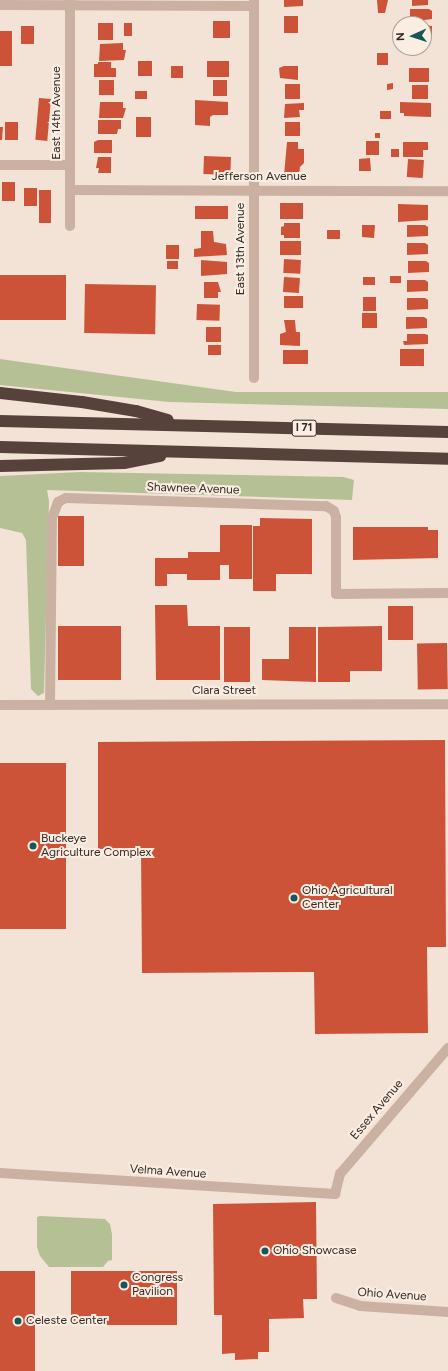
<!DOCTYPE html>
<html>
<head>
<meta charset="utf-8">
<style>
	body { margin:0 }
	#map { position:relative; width:448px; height:1371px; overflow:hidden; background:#f2e3d6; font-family:Figtree,sans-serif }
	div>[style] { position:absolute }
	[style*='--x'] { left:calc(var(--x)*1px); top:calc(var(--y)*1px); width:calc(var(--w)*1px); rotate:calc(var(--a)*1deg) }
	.green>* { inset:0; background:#b5c195 }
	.building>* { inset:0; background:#cd5338; transform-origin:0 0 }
	.minor>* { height:10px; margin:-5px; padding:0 5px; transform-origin:5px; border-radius:5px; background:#cab1a1 }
	.motorway>* { height:12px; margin:-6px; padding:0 6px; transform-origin:6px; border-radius:6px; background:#56423b }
	.dots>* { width:11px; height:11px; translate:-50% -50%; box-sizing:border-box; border:2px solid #faede2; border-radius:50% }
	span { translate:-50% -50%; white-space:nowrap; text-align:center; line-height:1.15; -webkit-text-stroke:4px #faede2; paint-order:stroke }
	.shield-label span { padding:1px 3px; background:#faede2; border:1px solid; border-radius:3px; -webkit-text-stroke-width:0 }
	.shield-label { font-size:11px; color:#342824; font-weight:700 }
	.street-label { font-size:12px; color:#342824 }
	.poi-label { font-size:12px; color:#342824 }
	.left { translate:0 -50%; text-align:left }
	.north { position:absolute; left:392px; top:16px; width:40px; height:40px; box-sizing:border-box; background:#faede2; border:1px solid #ab9e96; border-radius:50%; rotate:267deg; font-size:11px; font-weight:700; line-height:16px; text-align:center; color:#342824 }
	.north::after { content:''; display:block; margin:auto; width:14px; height:18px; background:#185757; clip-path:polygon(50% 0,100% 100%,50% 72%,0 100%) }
</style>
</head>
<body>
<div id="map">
	<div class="green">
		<div style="clip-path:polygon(0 359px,236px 392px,448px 392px,448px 409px,169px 402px,0 385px)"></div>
		<div style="clip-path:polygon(80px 472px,344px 477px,354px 480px,352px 500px,47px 490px,49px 501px,44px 693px,38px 696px,31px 689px,26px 540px,22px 533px,0 528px,0 476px)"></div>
		<div style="clip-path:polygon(40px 1216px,105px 1219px,110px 1224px,112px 1234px,112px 1260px,108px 1261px,103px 1267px,49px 1267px,40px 1256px,37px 1247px,37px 1217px)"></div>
	</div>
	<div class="building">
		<div style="clip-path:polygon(284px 0,303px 0,303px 6px,284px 7px)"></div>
		<div style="clip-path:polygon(377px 0,388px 0,385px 13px,378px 13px)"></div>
		<div style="clip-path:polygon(412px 0,428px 0,428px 5px,412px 6px)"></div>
		<div style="clip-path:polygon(410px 9px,429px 9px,432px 11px,432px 19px,410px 22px)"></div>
		<div style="left:284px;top:16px;width:14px;height:17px"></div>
		<div style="left:213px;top:21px;width:17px;height:17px"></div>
		<div style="left:98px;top:23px;width:15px;height:17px"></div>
		<div style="left:124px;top:23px;width:8px;height:13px"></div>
		<div style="clip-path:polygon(424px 25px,432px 26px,432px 36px,429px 38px,424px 38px)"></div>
		<div style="left:34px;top:26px;width:18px;height:13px;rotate:90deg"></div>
		<div style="left:0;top:31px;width:12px;height:35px"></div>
		<div style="clip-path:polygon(123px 43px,123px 50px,126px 50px,124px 60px,99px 61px,100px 44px)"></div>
		<div style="left:377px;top:53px;width:11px;height:12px"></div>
		<div style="left:138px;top:61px;width:14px;height:15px"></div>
		<div style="left:229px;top:61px;width:16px;height:22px;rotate:90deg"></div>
		<div style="clip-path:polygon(98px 62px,111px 62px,111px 68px,116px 68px,116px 77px,94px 77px,94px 64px,98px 64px)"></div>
		<div style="left:171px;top:66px;width:12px;height:12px"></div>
		<div style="clip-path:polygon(284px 66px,298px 66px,298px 80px,280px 78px,279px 68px)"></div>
		<div style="left:409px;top:68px;width:20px;height:14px"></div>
		<div style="left:114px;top:80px;width:15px;height:15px;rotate:90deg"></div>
		<div style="left:213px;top:80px;width:14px;height:16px"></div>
		<div style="clip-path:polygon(393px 83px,393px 89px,387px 90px,387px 84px)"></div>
		<div style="left:285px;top:84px;width:15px;height:15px"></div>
		<div style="left:412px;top:85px;width:16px;height:14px"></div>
		<div style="left:135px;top:91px;width:12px;height:8px"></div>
		<div style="left:39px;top:98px;width:12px;height:42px;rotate:5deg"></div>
		<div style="clip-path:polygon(195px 100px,228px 102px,228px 115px,213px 115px,210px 117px,210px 126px,195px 125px)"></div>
		<div style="clip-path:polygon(100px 102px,123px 102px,123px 108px,126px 108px,123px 118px,99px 118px)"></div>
		<div style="clip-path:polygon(400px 102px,431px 103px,431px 117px,404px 116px,404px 113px,400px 113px)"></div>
		<div style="clip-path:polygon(304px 103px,304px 110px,299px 110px,300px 117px,284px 118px,285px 104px)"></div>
		<div style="left:380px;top:111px;width:11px;height:8px"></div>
		<div style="left:136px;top:117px;width:15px;height:20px"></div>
		<div style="clip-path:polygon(98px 120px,121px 120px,121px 129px,118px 129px,117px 134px,98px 134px)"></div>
		<div style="left:5px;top:122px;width:13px;height:18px"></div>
		<div style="left:285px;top:122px;width:15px;height:14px"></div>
		<div style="clip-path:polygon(0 127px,3px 127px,2px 140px,0 140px)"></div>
		<div style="left:375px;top:133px;width:5px;height:5px"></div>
		<div style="clip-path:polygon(98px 140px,112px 140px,112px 153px,94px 153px,94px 142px)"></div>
		<div style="left:366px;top:141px;width:13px;height:14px"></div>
		<div style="clip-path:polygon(287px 142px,298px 142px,298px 149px,304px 149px,304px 163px,300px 167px,299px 174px,284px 175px)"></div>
		<div style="clip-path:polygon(403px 142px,428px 142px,428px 150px,423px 150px,423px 157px,403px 157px)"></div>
		<div style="left:391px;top:149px;width:8px;height:8px"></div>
		<div style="left:204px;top:156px;width:27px;height:18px;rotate:2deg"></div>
		<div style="clip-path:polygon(98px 157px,111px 157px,111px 173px,98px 173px,99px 168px,96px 168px)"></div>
		<div style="clip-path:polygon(370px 158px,371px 171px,359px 171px,359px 159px)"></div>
		<div style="left:408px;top:159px;width:16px;height:18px;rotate:4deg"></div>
		<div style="left:15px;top:182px;width:19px;height:13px;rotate:90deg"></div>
		<div style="left:24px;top:188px;width:13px;height:18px"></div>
		<div style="left:39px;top:190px;width:12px;height:33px"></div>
		<div style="left:280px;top:203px;width:23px;height:16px"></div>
		<div style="clip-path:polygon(398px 204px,428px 205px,428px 220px,398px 222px)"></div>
		<div style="left:195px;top:206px;width:33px;height:13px"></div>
		<div style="clip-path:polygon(284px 223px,300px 223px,300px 238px,284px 238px,284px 235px,281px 235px,281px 227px,284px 226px)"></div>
		<div style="clip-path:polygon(362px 225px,375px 225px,374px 238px,362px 237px)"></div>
		<div style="clip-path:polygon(407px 225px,425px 225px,428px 227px,428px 236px,407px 237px)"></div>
		<div style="left:327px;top:230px;width:13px;height:9px"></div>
		<div style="clip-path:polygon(201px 231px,213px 231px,214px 242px,226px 244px,227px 255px,194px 257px,194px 249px,201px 248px)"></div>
		<div style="left:280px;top:241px;width:21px;height:14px"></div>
		<div style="clip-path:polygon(407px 243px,425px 243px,428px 245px,428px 254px,407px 255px)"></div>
		<div style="left:166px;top:245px;width:13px;height:14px"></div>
		<div style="left:284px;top:259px;width:17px;height:14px;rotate:3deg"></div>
		<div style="clip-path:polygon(201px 260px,227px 262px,227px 274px,201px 276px)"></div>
		<div style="left:167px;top:261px;width:11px;height:8px"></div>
		<div style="clip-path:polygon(408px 261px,426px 261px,429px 263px,429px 272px,408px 273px)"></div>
		<div style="left:0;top:275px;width:66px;height:45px"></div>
		<div style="left:390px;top:276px;width:11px;height:7px"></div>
		<div style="left:284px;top:277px;width:16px;height:15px;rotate:4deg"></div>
		<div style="left:363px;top:277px;width:12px;height:8px"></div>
		<div style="clip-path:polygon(407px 280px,425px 280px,428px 282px,428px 291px,407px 292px)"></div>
		<div style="clip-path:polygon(204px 282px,218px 282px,221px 292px,218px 292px,218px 298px,204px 298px)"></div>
		<div style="left:85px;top:284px;width:71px;height:49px;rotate:1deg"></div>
		<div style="left:284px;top:296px;width:19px;height:12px"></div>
		<div style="left:363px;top:297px;width:13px;height:14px"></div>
		<div style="clip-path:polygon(407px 298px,425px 298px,428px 300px,428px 309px,407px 310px)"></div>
		<div style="left:197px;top:304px;width:23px;height:16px;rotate:2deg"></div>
		<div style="left:362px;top:313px;width:15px;height:15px"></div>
		<div style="clip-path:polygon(406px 317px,424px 317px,427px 319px,427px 328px,406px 329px)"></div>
		<div style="clip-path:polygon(284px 320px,295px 320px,296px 332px,300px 332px,300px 346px,280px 345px,280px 334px,286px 332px)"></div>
		<div style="left:206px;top:327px;width:15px;height:15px"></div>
		<div style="clip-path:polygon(407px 334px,425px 334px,428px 335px,428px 344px,404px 345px,403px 341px,407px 341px)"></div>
		<div style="left:208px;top:345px;width:13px;height:10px"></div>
		<div style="left:424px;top:349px;width:17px;height:24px;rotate:90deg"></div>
		<div style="left:283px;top:350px;width:25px;height:14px"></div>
		<div style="left:58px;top:516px;width:26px;height:50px"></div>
		<div style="clip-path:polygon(260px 518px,312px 519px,312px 574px,276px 574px,276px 591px,253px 591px,253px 526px,260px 526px)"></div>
		<div style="clip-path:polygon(220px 525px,252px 525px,252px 579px,229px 579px,229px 565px,220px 565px,220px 580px,187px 580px,187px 574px,167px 574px,167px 586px,155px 586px,155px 558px,188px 558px,188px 552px,220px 552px)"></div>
		<div style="clip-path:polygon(353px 527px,428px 527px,428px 530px,438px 530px,438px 558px,353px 560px)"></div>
		<div style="clip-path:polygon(155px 605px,187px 605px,188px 626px,220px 626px,220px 680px,156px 680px)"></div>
		<div style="left:388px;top:606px;width:25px;height:34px"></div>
		<div style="left:58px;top:626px;width:63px;height:54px"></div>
		<div style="clip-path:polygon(382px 626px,382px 671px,350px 671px,350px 682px,318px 682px,318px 627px)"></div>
		<div style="left:224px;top:627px;width:26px;height:55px"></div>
		<div style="clip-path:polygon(289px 627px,316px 627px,316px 682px,262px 680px,262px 659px,289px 659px)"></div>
		<div style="left:447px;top:643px;width:46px;height:30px;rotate:89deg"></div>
		<div style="clip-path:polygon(445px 740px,446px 947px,427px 947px,428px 1033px,315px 1034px,314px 972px,142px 973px,141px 848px,98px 849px,98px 742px)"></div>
		<div style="left:0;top:763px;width:66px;height:166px"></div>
		<div style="clip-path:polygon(316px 1202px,317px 1299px,303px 1299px,304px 1318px,269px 1319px,269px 1352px,258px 1352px,258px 1359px,235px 1360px,235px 1353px,222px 1354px,222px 1315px,214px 1315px,213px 1204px)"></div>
		<div style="left:0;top:1271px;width:35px;height:100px"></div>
		<div style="left:71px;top:1271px;width:106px;height:54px"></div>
	</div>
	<div class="minor">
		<div style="--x:0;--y:5;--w:254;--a:0.2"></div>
		<div style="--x:0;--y:165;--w:70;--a:0"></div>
		<div style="--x:70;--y:190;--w:378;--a:0.2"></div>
		<div style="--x:70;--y:226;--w:226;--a:-90"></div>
		<div style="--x:254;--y:378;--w:378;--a:-90"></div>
		<div style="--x:0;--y:705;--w:448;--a:-0.1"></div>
		<div style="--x:50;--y:705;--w:187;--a:-89.4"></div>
		<div style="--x:52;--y:518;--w:17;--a:-69"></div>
		<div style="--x:58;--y:502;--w:9;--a:-27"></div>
		<div style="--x:66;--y:498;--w:260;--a:1.8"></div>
		<div style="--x:326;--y:506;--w:9;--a:32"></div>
		<div style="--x:334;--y:511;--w:6;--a:72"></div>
		<div style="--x:336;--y:517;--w:77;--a:90"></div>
		<div style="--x:336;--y:594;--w:112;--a:-0.5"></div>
		<div style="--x:0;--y:1173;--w:336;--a:3.6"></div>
		<div style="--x:335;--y:1194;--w:21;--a:-76"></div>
		<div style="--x:340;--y:1174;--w:166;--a:-49.4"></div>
		<div style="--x:336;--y:1298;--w:25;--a:18"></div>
		<div style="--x:360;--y:1306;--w:88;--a:3.9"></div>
	</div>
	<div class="motorway">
		<div style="--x:0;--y:393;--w:82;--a:6.3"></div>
		<div style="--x:82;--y:402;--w:55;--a:9.5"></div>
		<div style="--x:136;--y:411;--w:33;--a:16"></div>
		<div style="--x:0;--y:421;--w:448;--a:1.4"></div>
		<div style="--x:0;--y:447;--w:448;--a:1.5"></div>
		<div style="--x:0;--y:466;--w:124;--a:-1.4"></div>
		<div style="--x:124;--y:463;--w:37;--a:-11"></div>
	</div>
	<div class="dots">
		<div style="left:33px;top:846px;background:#185757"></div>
		<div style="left:294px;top:898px;background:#185757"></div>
		<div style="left:265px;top:1251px;background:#185757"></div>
		<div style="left:124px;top:1285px;background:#185757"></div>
		<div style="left:18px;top:1321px;background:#185757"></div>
	</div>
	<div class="shield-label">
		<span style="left:304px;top:428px">I 71</span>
	</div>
	<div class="street-label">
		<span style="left:57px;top:113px;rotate:-90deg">East 14th Avenue</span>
		<span style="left:259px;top:177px">Jefferson Avenue</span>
		<span style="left:241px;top:249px;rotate:-90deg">East 13th Avenue</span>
		<span style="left:193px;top:489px;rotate:2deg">Shawnee Avenue</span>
		<span style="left:224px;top:691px">Clara Street</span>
		<span style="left:377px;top:1110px;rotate:-50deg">Essex Avenue</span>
		<span style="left:168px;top:1172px;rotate:4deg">Velma Avenue</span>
		<span style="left:392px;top:1295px;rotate:4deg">Ohio Avenue</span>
	</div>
	<div class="poi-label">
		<span class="left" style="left:41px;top:846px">Buckeye<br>Agriculture Complex</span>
		<span class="left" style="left:302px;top:898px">Ohio Agricultural<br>Center</span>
		<span class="left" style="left:273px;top:1251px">Ohio Showcase</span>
		<span class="left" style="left:132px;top:1285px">Congress<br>Pavilion</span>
		<span class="left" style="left:26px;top:1321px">Celeste Center</span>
	</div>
	<div class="north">N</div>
</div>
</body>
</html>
